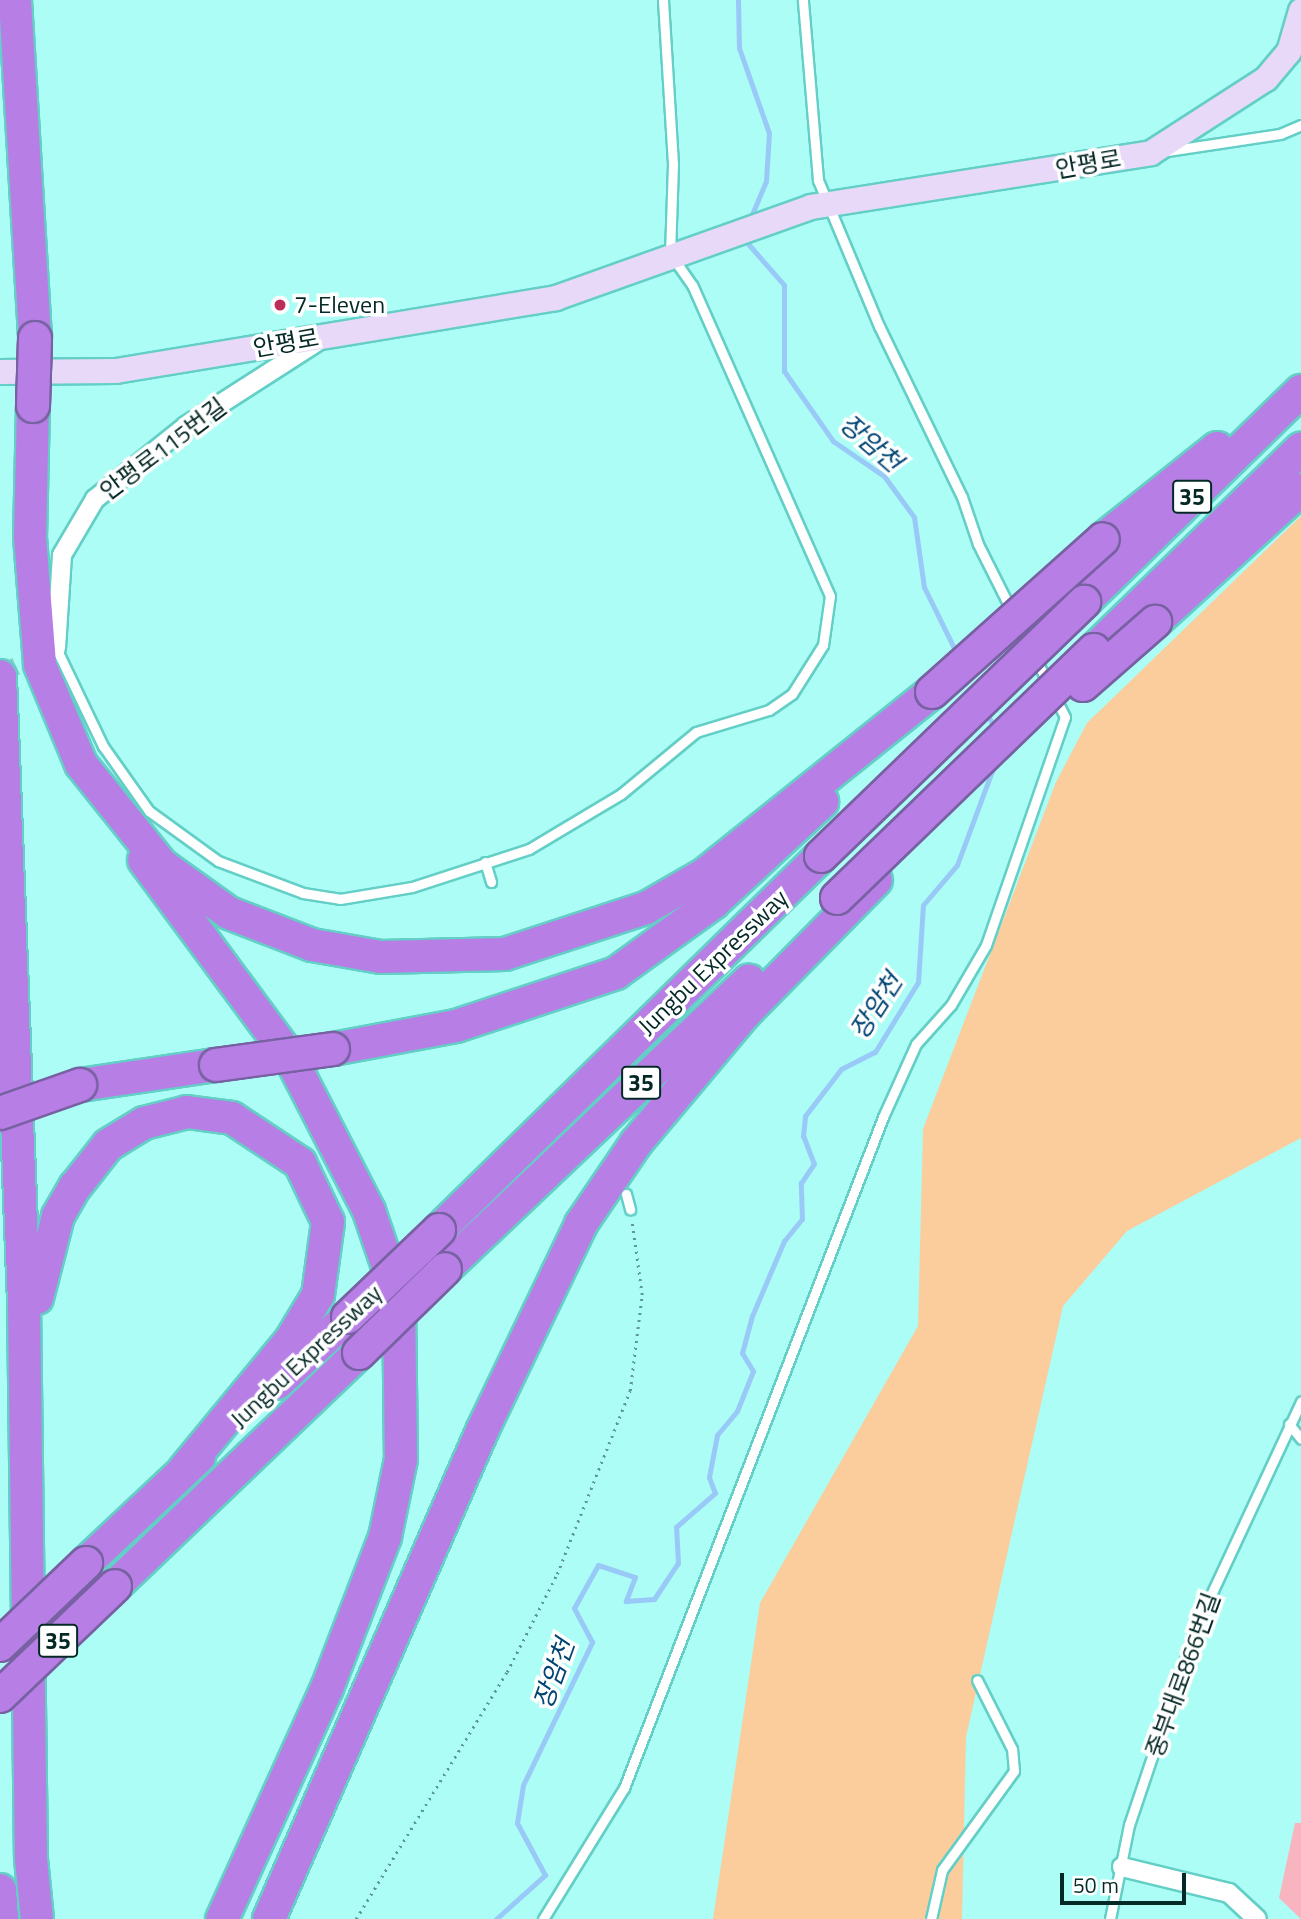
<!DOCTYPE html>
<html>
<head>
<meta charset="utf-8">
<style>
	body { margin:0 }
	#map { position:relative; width:1301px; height:1919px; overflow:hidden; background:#abfdf5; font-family:"Titillium Web","Noto Sans KR",sans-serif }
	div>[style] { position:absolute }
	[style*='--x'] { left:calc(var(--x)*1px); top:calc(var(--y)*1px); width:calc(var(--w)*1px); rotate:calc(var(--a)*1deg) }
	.green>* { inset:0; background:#fbcd9d }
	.stream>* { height:5px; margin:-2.5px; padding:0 2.5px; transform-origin:2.5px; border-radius:2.5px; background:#99c9f7 }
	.building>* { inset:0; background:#f8b4bf }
	.street-tunnel>* { height:18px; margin-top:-9px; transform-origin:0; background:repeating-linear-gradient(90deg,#8ad2cb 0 18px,transparent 0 27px) }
	.path>* { height:2.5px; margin-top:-1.25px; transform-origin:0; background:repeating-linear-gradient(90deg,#5d9993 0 2px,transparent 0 7px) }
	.roads { filter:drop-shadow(2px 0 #63cfc6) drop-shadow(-2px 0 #63cfc6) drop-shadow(0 2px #63cfc6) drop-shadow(0 -2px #63cfc6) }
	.lane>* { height:9px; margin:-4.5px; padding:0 4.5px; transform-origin:4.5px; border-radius:4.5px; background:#fff }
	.street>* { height:18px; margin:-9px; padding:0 9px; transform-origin:9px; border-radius:9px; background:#fff }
	.secondary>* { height:24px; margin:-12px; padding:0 12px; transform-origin:12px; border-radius:12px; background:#e9d9f8 }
	.highway>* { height:32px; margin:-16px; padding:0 16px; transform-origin:16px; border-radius:16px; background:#b77fe6 }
	.bridges { filter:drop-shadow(2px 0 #7861a2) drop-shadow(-2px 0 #7861a2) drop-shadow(0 2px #7861a2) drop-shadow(0 -2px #7861a2) }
	.highway-bridge>* { height:32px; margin:-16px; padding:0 16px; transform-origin:16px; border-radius:16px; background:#b77fe6 }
	.dots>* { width:19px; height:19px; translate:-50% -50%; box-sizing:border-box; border:4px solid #fff; border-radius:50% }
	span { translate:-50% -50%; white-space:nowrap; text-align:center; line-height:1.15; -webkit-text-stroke:7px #fff; paint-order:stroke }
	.shield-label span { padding:2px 5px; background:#fff; border:2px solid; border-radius:5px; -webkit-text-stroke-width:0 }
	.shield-label { font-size:23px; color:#042825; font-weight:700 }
	.street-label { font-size:24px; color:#042825 }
	.poi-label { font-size:24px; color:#042825 }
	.left { translate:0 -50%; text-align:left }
	.water-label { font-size:26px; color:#014474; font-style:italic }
	.scale { position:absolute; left:1060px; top:1873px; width:126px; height:32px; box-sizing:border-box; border:4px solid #042825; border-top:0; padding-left:9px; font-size:21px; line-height:24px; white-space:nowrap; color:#042825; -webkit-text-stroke:5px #fff; paint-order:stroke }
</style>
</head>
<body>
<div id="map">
	<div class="green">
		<div style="clip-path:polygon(1301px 516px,1301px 1138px,1127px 1231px,1063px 1306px,966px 1737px,962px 1919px,713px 1919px,760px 1603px,918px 1326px,923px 1129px,1056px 782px,1087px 723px)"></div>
	</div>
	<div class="stream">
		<div style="--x:738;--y:0;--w:48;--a:88.8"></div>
		<div style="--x:739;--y:48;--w:90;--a:70.6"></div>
		<div style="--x:769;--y:133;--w:48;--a:93.6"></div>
		<div style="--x:766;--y:181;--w:41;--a:112.8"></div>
		<div style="--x:743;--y:238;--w:62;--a:48.9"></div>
		<div style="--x:784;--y:285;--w:86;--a:90"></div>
		<div style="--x:784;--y:371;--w:85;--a:55"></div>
		<div style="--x:833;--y:441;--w:62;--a:34.5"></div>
		<div style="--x:884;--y:476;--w:51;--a:53.8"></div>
		<div style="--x:914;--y:517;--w:71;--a:81.9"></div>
		<div style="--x:924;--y:587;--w:77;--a:63.8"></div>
		<div style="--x:986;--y:712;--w:21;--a:62"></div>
		<div style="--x:496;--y:1919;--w:66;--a:-41.9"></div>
		<div style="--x:545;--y:1875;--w:59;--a:-118.3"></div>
		<div style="--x:517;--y:1823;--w:38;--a:-81"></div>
		<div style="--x:523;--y:1785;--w:159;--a:-64.2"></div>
		<div style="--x:592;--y:1642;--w:38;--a:-118"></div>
		<div style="--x:574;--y:1608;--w:49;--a:-60.8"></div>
		<div style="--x:598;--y:1565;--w:39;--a:18"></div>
		<div style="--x:635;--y:1577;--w:26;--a:111"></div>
		<div style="--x:626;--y:1601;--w:28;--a:-4"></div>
		<div style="--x:654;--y:1599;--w:43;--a:-56.3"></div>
		<div style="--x:678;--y:1563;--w:36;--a:-93"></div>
		<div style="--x:676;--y:1527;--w:52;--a:-41.1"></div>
		<div style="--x:715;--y:1493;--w:17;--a:-111"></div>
		<div style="--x:709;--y:1477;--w:43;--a:-79.2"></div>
		<div style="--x:717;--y:1435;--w:31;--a:-50"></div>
		<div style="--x:737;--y:1411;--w:43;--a:-68.2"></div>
		<div style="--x:753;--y:1371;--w:21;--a:-121"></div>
		<div style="--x:742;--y:1353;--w:38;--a:-75"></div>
		<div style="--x:752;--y:1316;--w:82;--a:-66.9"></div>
		<div style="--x:784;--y:1241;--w:28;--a:-51"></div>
		<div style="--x:802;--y:1219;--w:36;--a:-92"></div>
		<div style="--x:801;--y:1183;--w:23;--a:-56"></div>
		<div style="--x:814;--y:1164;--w:30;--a:-111"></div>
		<div style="--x:803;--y:1136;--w:20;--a:-84"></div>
		<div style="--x:805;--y:1116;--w:59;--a:-52.5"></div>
		<div style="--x:841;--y:1069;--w:38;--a:-27"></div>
		<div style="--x:875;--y:1052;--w:82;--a:-58.4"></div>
		<div style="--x:918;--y:982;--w:77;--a:-86.3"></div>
		<div style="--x:923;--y:905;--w:52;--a:-49.6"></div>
		<div style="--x:957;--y:865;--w:109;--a:-69.6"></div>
	</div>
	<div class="building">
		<div style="clip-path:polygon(1295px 1823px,1301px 1823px,1301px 1919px,1279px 1898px)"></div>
	</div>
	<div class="street-tunnel">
		<div style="--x:0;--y:674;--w:49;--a:-25.5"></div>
	</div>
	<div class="path">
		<div style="--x:356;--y:1919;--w:289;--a:-58.6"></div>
		<div style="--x:507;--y:1672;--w:110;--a:-63"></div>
		<div style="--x:557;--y:1574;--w:197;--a:-68.3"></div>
		<div style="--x:630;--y:1391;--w:97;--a:-82.9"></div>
		<div style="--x:642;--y:1295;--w:73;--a:-97.9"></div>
	</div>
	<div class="roads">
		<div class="lane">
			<div style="--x:1167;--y:151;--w:114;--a:-8.6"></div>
			<div style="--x:1280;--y:134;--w:23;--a:-23"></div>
			<div style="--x:56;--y:648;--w:109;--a:64.4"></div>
			<div style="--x:103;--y:746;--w:80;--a:54.7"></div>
			<div style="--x:149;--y:811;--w:85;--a:35.9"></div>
			<div style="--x:218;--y:861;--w:91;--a:20.6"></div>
			<div style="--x:303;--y:893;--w:37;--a:9"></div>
			<div style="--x:340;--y:899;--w:73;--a:-9.5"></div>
			<div style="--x:412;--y:887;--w:123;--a:-18"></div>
			<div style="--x:529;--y:849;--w:107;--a:-30.9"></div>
			<div style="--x:621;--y:794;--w:97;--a:-39.6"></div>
			<div style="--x:696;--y:732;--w:76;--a:-16.8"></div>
			<div style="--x:769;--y:710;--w:28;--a:-35"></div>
			<div style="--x:792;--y:694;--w:58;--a:-57.7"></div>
			<div style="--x:823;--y:645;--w:49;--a:-81.9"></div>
			<div style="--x:830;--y:596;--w:340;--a:-113.9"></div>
			<div style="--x:692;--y:285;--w:38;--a:-125"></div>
			<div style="--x:670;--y:254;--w:90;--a:-88.1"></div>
			<div style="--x:673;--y:164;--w:164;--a:-93.5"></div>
			<div style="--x:485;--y:862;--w:21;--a:73"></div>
			<div style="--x:626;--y:1194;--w:16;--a:75"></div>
			<div style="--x:1289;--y:1424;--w:19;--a:51"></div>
			<div style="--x:543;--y:1919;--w:154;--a:-58.3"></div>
			<div style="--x:624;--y:1788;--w:719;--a:-68.89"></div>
			<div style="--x:883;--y:1117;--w:80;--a:-65.7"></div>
			<div style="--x:916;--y:1044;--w:52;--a:-48.1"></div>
			<div style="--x:951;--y:1005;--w:69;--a:-59.7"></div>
			<div style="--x:986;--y:945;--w:241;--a:-70.9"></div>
			<div style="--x:1065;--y:717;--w:194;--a:-116.7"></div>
			<div style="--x:978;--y:544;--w:50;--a:-108.8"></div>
			<div style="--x:962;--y:497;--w:190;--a:-115.9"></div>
			<div style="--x:879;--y:326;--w:158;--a:-112.7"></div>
			<div style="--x:818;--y:180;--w:181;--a:-94.8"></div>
			<div style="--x:931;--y:1919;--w:50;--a:-77.3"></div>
			<div style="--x:942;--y:1870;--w:122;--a:-54"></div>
			<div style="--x:1014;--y:1771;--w:22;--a:-95"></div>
			<div style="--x:1012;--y:1749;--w:77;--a:-116.9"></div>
			<div style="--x:1110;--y:1919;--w:96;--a:-78.6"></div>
			<div style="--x:1129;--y:1825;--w:207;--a:-71.4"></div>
			<div style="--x:1195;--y:1629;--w:251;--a:-65"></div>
		</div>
		<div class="street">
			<div style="--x:56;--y:648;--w:93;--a:-86.3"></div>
			<div style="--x:62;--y:555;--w:65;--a:-59.5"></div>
			<div style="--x:95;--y:499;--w:117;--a:-38.7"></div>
			<div style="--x:186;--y:426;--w:159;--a:-32.7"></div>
			<div style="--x:1122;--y:1867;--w:110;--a:13.7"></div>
			<div style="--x:1229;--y:1893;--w:38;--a:43"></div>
		</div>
		<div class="secondary">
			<div style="--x:0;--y:372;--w:116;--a:-0.5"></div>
			<div style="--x:116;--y:371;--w:446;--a:-9.4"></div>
			<div style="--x:556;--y:298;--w:271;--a:-19.6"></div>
			<div style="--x:811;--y:207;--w:344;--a:-9"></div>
			<div style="--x:1151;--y:153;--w:137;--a:-32.8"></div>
			<div style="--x:1266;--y:79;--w:35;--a:-50"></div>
			<div style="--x:1289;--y:52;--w:43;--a:-73.7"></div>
		</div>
		<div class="highway">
			<div style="--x:15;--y:0;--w:339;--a:86.6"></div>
			<div style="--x:33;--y:406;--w:131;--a:91.3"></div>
			<div style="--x:30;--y:537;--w:128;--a:85.5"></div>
			<div style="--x:40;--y:665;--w:107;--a:67.5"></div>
			<div style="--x:81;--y:764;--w:129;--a:51.3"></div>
			<div style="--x:162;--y:865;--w:82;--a:35.6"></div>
			<div style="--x:229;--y:913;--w:89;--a:21.1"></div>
			<div style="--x:312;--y:945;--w:70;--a:9.9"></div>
			<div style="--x:381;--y:957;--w:124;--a:-1.4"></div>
			<div style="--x:505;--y:954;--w:148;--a:-18.1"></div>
			<div style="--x:646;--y:908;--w:68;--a:-30"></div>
			<div style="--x:705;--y:874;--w:291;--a:-38.7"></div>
			<div style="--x:1103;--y:539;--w:146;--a:-38.6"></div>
			<div style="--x:1084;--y:602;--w:303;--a:-44.2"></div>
			<div style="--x:1155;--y:622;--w:197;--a:-42.3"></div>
			<div style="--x:1094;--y:650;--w:289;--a:-44.2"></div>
			<div style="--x:0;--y:676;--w:627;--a:87.81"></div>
			<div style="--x:24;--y:1303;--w:556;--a:89.28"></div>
			<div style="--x:31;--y:1859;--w:60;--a:84.3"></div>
			<div style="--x:144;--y:860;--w:247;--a:53.5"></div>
			<div style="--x:291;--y:1059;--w:171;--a:62.8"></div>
			<div style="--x:369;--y:1211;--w:93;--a:71.2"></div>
			<div style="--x:399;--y:1299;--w:160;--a:89.3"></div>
			<div style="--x:401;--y:1459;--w:80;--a:101.6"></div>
			<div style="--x:385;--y:1537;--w:162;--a:111"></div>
			<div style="--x:327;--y:1688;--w:254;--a:114.4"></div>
			<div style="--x:333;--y:1049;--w:125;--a:-10.6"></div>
			<div style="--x:456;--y:1026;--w:169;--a:-18.3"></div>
			<div style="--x:616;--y:973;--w:120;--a:-35.8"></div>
			<div style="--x:713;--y:903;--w:149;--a:-42.8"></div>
			<div style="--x:80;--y:1085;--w:137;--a:-8.4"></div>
			<div style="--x:439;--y:1230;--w:535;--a:-44.39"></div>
			<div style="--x:445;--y:1269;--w:419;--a:-43.5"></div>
			<div style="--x:37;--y:1298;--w:85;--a:-75.6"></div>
			<div style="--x:58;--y:1216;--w:34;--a:-60"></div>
			<div style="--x:75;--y:1187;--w:53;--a:-51.8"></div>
			<div style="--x:108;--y:1145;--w:42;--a:-31.4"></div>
			<div style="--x:144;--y:1123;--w:44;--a:-14.3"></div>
			<div style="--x:187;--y:1112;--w:45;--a:7.6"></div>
			<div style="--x:232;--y:1118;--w:82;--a:33.5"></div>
			<div style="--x:300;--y:1163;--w:65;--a:64.6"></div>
			<div style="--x:328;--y:1222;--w:74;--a:97.8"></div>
			<div style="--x:318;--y:1295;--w:52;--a:121"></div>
			<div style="--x:291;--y:1340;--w:168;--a:129.5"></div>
			<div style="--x:277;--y:1383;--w:97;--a:-42.9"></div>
			<div style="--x:86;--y:1563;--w:155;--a:-43.2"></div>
			<div style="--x:115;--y:1586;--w:337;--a:-43.7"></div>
			<div style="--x:0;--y:1890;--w:29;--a:86"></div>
			<div style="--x:269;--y:1919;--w:535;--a:-66.41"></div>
			<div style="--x:483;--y:1429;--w:227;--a:-64.4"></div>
			<div style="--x:581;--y:1224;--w:98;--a:-55.8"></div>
			<div style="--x:636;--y:1143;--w:171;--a:-50"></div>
			<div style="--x:746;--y:1012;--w:185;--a:-45.4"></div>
		</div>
	</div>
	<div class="bridges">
		<div class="highway-bridge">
			<div style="--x:33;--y:406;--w:68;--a:-88.3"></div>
			<div style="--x:1083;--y:685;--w:96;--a:-41.2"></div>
			<div style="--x:932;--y:692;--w:229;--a:-41.8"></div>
			<div style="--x:821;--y:856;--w:366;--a:-44"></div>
			<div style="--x:837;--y:898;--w:357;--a:-44"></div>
			<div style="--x:216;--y:1065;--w:118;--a:-7.8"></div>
			<div style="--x:0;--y:1113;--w:85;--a:-19.3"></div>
			<div style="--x:348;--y:1317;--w:126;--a:-43.7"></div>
			<div style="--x:359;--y:1353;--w:120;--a:-44.3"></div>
			<div style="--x:0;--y:1645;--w:119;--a:-43.6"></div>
			<div style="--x:0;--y:1696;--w:159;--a:-43.7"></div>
		</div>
	</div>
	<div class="dots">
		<div style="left:280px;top:305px;background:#bc2d5a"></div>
	</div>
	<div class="shield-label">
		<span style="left:1192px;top:497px">35</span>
		<span style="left:641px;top:1083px">35</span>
		<span style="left:58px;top:1641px">35</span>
	</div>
	<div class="street-label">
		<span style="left:1088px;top:164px;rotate:-10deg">안평로</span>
		<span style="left:286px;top:343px;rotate:-10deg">안평로</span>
		<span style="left:163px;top:449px;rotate:-37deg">안평로115번길</span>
		<span style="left:713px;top:962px;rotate:-44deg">Jungbu Expressway</span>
		<span style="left:306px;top:1356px;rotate:-43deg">Jungbu Expressway</span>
		<span style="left:1183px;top:1675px;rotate:-70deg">중부대로866번길</span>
	</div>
	<div class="poi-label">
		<span class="left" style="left:294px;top:305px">7-Eleven</span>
	</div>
	<div class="water-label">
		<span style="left:871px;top:443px;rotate:41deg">장암천</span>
		<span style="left:876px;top:1006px;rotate:-57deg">장암천</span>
		<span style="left:554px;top:1674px;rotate:-70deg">장암천</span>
	</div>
	<div class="scale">50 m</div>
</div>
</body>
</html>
